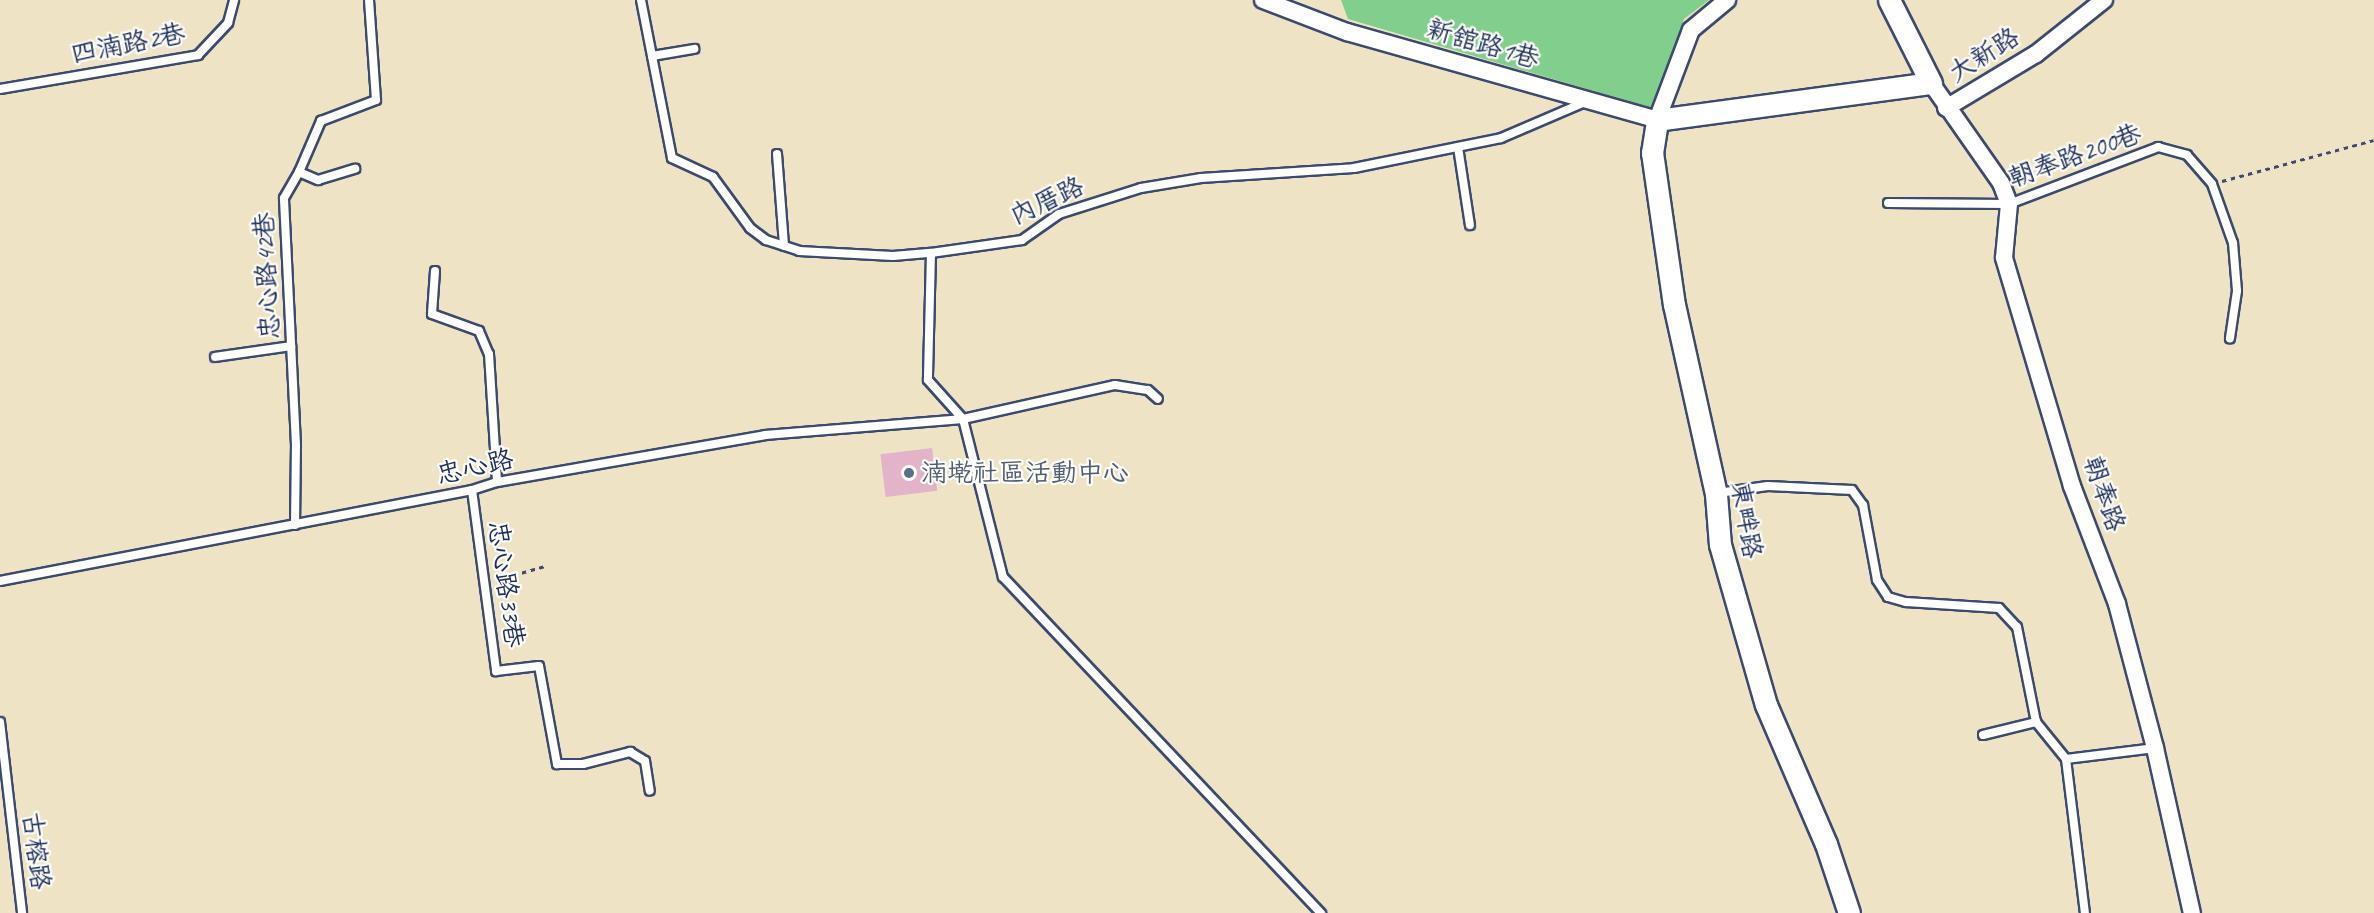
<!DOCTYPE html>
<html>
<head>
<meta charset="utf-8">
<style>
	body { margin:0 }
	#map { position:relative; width:2374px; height:913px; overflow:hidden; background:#efe3c6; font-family:Caveat,"LXGW WenKai TC",sans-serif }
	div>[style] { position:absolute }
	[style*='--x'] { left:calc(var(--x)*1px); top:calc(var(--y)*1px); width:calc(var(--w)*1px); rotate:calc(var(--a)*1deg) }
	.green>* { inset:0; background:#82cf8d }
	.building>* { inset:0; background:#e3b3c9; transform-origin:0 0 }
	.path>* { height:3px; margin-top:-1.5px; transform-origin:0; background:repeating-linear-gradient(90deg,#3b4a6e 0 4.5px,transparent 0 9px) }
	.roads { filter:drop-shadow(2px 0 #3b4a6e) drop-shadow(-2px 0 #3b4a6e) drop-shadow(0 2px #3b4a6e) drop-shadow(0 -2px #3b4a6e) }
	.service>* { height:8px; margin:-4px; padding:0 4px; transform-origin:4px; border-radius:4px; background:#fff }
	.minor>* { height:16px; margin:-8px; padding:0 8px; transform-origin:8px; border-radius:8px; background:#fff }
	.tertiary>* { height:21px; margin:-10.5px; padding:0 10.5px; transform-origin:10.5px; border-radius:10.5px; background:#fff }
	.dots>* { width:16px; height:16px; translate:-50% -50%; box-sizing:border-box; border:3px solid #fdfcf7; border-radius:50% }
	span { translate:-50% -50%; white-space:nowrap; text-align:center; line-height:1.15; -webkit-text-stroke:4.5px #fdfcf7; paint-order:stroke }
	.street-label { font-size:26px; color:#1b2f5e }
	.service-label { font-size:26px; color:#4e5e75 }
	.left { translate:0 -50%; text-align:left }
</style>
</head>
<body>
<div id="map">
	<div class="green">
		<div style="clip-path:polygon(1341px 0,1709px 0,1684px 19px,1655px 109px,1348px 19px)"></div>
	</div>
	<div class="building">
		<div style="left:932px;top:448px;width:43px;height:52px;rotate:83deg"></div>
	</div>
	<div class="path">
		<div style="--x:2222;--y:181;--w:157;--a:-15.1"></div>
		<div style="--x:496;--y:580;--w:51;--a:-15.9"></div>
	</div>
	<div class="roads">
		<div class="service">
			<div style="--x:641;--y:0;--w:161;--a:78.9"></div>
			<div style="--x:672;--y:158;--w:45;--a:24.9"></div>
			<div style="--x:713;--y:177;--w:63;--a:54"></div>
			<div style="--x:750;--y:228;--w:20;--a:37"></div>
			<div style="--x:766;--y:240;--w:35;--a:18"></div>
			<div style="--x:799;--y:251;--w:94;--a:3"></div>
			<div style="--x:893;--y:256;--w:38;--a:-5"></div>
			<div style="--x:931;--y:253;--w:92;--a:-8.1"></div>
			<div style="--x:1022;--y:240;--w:45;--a:-35.1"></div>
			<div style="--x:1059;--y:214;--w:86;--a:-17.6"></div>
			<div style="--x:1141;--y:188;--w:61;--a:-9.5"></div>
			<div style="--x:1201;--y:178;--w:153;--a:-3.7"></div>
			<div style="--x:1354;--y:168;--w:150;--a:-11.5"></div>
			<div style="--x:1501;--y:138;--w:91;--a:-23.2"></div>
			<div style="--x:652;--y:56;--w:43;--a:-9.5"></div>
			<div style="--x:0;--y:89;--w:201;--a:-9.7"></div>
			<div style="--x:198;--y:55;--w:44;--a:-46.8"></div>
			<div style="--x:228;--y:23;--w:24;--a:-75"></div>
			<div style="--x:1458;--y:147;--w:79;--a:81.3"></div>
			<div style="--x:777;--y:154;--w:92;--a:85.6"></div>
			<div style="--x:299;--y:172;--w:21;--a:23"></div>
			<div style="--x:318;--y:180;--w:39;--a:-17"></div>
			<div style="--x:1888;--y:203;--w:121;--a:0.5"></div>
			<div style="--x:2009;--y:204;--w:160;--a:-20.9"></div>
			<div style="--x:2158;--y:147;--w:30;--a:15"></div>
			<div style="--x:2187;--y:155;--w:38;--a:49"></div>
			<div style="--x:2212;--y:184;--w:63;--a:70.4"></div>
			<div style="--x:2233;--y:243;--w:48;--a:85.2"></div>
			<div style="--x:2237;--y:291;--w:48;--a:98.5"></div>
			<div style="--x:931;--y:253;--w:127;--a:91.4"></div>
			<div style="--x:928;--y:380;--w:52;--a:48.1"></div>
			<div style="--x:963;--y:419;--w:163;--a:75.8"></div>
			<div style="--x:1003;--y:577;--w:463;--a:46.6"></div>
			<div style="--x:435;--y:271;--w:43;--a:94"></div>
			<div style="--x:432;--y:314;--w:50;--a:19.9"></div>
			<div style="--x:479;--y:331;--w:25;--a:67"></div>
			<div style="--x:489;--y:354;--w:128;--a:86.4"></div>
			<div style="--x:215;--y:357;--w:77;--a:-8.2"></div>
			<div style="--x:472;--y:490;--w:183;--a:82.4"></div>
			<div style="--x:496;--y:671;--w:43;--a:-6.6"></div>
			<div style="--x:539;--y:666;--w:100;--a:79.6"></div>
			<div style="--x:557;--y:764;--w:26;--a:0"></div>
			<div style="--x:583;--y:764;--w:49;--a:-14.3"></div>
			<div style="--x:630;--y:752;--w:17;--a:31"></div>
			<div style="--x:645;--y:761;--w:30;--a:81"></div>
			<div style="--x:1718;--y:493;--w:50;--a:-8"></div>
			<div style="--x:1768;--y:486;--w:84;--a:2.7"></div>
			<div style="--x:1852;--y:490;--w:19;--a:54"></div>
			<div style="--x:1863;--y:505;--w:76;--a:79.4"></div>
			<div style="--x:1877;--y:580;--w:20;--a:57"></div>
			<div style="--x:1888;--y:597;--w:19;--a:16"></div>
			<div style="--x:1906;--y:602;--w:93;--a:3.7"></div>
			<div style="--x:1999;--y:608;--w:26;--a:47"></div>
			<div style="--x:2017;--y:627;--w:97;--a:78.7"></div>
			<div style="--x:2036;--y:722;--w:48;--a:51"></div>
			<div style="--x:2066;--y:759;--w:155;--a:83"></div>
			<div style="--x:295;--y:525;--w:80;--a:-89.3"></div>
			<div style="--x:296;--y:445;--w:247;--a:-92.8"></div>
			<div style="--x:284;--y:198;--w:30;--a:-60"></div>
			<div style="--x:299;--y:172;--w:56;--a:-66.7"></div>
			<div style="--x:321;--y:121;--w:59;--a:-20.9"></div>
			<div style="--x:376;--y:100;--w:100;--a:-94"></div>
			<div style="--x:0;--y:581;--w:481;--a:-10.9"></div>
			<div style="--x:472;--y:490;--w:26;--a:-18"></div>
			<div style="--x:497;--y:482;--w:272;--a:-9.9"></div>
			<div style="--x:765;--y:435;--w:199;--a:-4.6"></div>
			<div style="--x:963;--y:419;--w:156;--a:-12.6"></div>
			<div style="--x:1115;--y:385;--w:33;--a:9"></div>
			<div style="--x:1148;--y:390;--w:13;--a:42"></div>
			<div style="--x:0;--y:722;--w:192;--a:83.4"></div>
			<div style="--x:1983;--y:735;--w:55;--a:-13.8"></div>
			<div style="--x:2066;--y:759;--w:90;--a:-7"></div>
		</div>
		<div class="minor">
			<div style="--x:1263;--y:0;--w:90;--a:20.9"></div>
			<div style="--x:1347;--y:32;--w:322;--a:15.8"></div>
			<div style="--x:1657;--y:120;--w:96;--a:-69.3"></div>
			<div style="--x:1691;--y:30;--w:47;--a:-39.8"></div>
			<div style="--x:1931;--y:83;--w:122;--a:55"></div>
			<div style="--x:2001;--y:183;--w:22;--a:69"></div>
			<div style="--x:2009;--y:204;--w:54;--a:95.3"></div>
			<div style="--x:2004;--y:258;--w:238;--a:73.4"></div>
			<div style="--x:2072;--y:486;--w:126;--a:69.1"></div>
			<div style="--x:2117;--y:604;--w:149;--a:75.2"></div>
			<div style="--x:2155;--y:748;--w:169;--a:77.4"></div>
			<div style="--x:1946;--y:108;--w:105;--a:-31"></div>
			<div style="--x:2036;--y:54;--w:87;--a:-38.5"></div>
		</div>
		<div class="tertiary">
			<div style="--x:1849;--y:913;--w:73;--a:-108.4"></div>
			<div style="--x:1826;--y:844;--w:151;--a:-113.3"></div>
			<div style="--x:1766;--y:705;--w:166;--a:-106"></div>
			<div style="--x:1720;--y:545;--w:51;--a:-94.5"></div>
			<div style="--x:1716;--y:494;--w:194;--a:-102.5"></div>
			<div style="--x:1674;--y:305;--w:154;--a:-98.2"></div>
			<div style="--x:1652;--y:153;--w:33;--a:-81"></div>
			<div style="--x:1657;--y:120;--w:276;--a:-7.7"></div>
			<div style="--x:1931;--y:83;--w:93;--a:-116.8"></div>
		</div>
	</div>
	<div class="dots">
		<div style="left:909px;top:473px;background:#5c6f8a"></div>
	</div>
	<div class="street-label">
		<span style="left:128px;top:44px;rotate:-11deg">四湳路2巷</span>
		<span style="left:1483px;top:44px;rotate:16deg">新舘路1巷</span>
		<span style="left:1984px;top:55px;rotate:-32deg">大新路</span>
		<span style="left:2075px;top:156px;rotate:-20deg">朝奉路200巷</span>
		<span style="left:1047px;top:201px;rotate:-25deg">內厝路</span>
		<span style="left:267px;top:276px;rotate:-93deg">忠心路42巷</span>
		<span style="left:475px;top:467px;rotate:-13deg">忠心路</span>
		<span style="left:2104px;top:494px;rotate:71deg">朝奉路</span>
		<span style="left:1746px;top:520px;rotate:80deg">東畔路</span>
		<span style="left:506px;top:584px;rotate:82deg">忠心路33巷</span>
		<span style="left:36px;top:851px;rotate:83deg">古榕路</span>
	</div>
	<div class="service-label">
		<span class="left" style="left:921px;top:473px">湳墘社區活動中心</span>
	</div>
</div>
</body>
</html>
